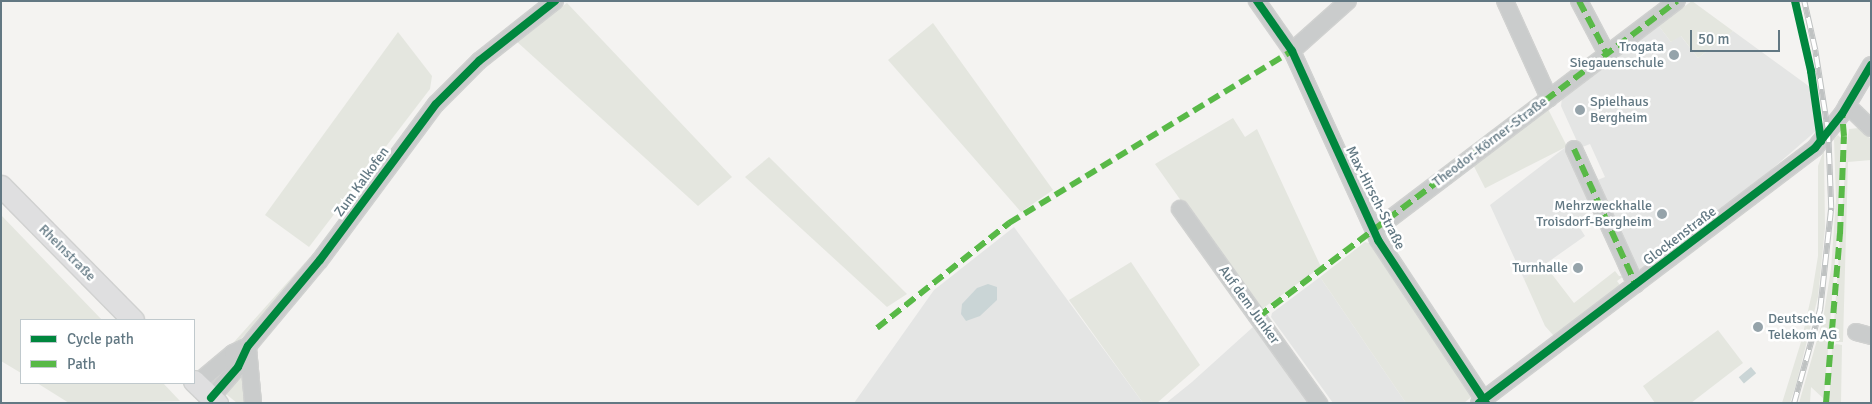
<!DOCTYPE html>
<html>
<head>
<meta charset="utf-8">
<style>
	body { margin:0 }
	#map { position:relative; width:1872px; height:404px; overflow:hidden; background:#f4f3f1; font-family:Signika,sans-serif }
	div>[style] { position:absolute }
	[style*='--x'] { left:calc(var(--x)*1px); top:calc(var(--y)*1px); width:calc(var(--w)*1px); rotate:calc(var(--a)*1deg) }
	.built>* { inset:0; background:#e4e5e4 }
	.green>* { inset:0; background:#e4e6df; transform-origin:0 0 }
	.water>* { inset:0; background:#cad5d6; transform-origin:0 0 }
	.roads { filter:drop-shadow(1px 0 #d0d1d0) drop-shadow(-1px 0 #d0d1d0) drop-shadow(0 1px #d0d1d0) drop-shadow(0 -1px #d0d1d0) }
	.minor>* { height:16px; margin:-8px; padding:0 8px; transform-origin:8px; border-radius:8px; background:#cacccc }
	.major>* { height:21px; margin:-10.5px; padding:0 10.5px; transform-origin:10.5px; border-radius:10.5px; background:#dfdfe0 }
	.rail>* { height:5.5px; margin-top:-2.75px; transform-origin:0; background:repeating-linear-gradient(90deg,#fff 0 11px,#bfc2c2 0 22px); box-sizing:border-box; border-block:1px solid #bfc2c2 }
	.quiet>* { height:6px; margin-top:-3px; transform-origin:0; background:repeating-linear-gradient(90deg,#58b947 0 12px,transparent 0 18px) }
	.cycleway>* { height:8px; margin:-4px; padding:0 4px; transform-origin:4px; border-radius:4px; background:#00873e }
	.dots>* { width:14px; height:14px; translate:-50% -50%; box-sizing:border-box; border:2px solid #fff; border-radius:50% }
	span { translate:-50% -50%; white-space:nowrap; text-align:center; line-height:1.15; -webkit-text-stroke:5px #fff; paint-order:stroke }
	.poi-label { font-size:14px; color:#627883 }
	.right { translate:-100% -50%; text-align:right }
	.left { translate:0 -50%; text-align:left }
	.street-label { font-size:14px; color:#627883 }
	.frame { position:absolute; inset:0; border:2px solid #627883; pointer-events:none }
	.legend { position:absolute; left:20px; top:319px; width:175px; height:65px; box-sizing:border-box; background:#fff; border:1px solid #c0c9cd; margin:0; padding:6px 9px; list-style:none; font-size:15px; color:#627883 }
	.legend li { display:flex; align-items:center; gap:10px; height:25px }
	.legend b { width:25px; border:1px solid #c0c9cd }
	.scale { position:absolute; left:1690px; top:30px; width:90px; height:22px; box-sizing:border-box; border:2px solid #627883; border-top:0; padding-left:6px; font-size:15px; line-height:18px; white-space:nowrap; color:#627883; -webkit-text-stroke:4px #fff; paint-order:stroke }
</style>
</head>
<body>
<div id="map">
	<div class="built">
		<div style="clip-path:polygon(1658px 25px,1671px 42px,1680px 35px,1698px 58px,1733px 31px,1810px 87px,1817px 130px,1765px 175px,1642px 270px,1634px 267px,1595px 181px,1605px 177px,1590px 144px,1580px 148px,1561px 106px,1562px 98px)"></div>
		<div style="clip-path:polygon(1567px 146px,1594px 207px,1576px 222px,1585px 236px,1524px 279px,1490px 205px)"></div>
		<div style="clip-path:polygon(1014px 227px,1143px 403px,854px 403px,934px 290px)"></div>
		<div style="clip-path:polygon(1320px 277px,1406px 403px,1333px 403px,1271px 317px,1272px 313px)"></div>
		<div style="clip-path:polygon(1253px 327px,1310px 403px,1166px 403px,1192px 382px)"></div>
	</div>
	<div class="green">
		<div style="clip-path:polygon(1692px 1px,1733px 31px,1698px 58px,1681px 36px,1671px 42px,1658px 25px)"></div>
		<div style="clip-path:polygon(567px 3px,732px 177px,698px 206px,515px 40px)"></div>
		<div style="clip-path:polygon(933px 23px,1053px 190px,1021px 212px,888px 60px)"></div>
		<div style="clip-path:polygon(398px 32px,432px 76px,430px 89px,309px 247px,265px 215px)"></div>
		<div style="left:1548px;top:109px;width:42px;height:92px;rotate:63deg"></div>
		<div style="clip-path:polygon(1233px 118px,1245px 137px,1257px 129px,1321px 267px,1259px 311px,1155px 164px)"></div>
		<div style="clip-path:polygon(1859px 128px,1871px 139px,1871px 160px,1848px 162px,1843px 342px,1836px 342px,1833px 337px,1847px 143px,1849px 129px)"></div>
		<div style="clip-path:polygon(1838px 135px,1841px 138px,1838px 223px,1824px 399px,1811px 387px,1810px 403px,1799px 403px,1823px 319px,1831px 269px,1836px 200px,1834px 139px)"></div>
		<div style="clip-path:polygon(1824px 150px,1825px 228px,1818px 297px,1796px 385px,1790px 403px,1782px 403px,1801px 342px,1812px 293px,1818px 256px,1818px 166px)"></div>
		<div style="clip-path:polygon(769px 157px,907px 294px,887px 307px,745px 177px)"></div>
		<div style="clip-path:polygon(1px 215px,102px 320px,21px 320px,21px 373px,1px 361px)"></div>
		<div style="clip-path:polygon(1365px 242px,1377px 245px,1475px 394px,1464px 403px,1406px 403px,1320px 277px)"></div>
		<div style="clip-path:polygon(310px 257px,311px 260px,267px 312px,231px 349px,234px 342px)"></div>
		<div style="clip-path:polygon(1131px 262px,1200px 365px,1157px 403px,1143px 403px,1069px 300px)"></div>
		<div style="clip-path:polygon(1544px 264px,1574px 303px,1615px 271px,1619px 276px,1624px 276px,1617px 281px,1620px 285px,1626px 283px,1557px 335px,1553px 335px,1545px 326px,1524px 279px)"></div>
		<div style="clip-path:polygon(1718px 330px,1743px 363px,1691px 403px,1655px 403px,1643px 386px)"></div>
		<div style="clip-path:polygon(1836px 344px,1842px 345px,1841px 403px,1829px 403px,1832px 348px)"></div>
		<div style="clip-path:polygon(243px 371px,246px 403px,237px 403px,226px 394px)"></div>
		<div style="clip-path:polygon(37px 383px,163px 383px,180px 401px,69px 403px)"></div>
	</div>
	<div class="water">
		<div style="clip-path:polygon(988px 284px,997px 287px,997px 300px,980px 316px,966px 321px,961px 314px,962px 304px,977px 288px)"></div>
		<div style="left:1751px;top:367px;width:8px;height:16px;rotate:50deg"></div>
	</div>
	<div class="roads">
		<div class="minor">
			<div style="--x:1257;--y:1;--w:61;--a:55"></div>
			<div style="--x:1292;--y:51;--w:208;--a:65.5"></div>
			<div style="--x:1378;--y:240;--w:196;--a:56.5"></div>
			<div style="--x:1505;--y:1;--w:107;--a:65.6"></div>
			<div style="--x:1579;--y:1;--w:60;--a:62.2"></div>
			<div style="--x:1292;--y:51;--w:75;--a:-41.8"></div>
			<div style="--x:1847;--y:105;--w:33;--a:44"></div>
			<div style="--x:1574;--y:149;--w:149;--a:65.5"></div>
			<div style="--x:1180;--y:209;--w:239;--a:54.4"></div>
			<div style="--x:1374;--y:231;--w:380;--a:-37.2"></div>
			<div style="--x:1856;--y:332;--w:16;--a:15"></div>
			<div style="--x:248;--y:348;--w:55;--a:84.8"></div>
			<div style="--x:196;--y:384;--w:48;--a:-40"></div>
			<div style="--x:233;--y:353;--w:17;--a:-25"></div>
			<div style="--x:211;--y:398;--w:41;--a:-48.9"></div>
			<div style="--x:238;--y:367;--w:23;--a:-65"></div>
			<div style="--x:248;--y:346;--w:112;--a:-50.1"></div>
			<div style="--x:320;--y:260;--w:194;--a:-53.4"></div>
			<div style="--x:436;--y:104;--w:61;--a:-45"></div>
			<div style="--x:479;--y:61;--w:97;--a:-38.3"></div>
			<div style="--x:1479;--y:403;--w:422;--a:-37.2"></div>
			<div style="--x:1815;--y:148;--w:43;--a:-51.5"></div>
			<div style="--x:1842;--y:114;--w:57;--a:-59.4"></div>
		</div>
		<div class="major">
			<div style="--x:1;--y:186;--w:188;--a:45.4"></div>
			<div style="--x:194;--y:381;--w:32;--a:44"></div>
		</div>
	</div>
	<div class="rail">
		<div style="--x:1794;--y:403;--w:98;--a:-74.5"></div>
		<div style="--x:1820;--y:309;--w:102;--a:-83.8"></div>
		<div style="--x:1831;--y:208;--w:75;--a:-92.3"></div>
		<div style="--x:1828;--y:133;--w:84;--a:-98.9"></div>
		<div style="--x:1815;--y:50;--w:50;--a:-102.7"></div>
	</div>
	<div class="quiet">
		<div style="--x:1579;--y:1;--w:60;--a:62.2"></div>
		<div style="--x:1574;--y:149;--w:149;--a:65.5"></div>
		<div style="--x:1258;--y:317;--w:525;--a:-37.02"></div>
		<div style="--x:877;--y:328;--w:169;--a:-38.5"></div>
		<div style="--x:1009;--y:223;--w:331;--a:-31.3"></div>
		<div style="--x:1826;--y:403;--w:170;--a:-85.3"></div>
		<div style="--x:1840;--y:234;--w:98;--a:-87.7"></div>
		<div style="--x:1844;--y:136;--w:22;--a:-95"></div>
	</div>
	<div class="cycleway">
		<div style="--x:1257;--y:1;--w:61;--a:55"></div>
		<div style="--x:1292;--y:51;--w:208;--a:65.5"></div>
		<div style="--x:1378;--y:240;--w:196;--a:56.5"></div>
		<div style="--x:1795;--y:1;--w:72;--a:77.1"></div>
		<div style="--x:1811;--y:71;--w:71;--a:81.9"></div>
		<div style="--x:211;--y:398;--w:41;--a:-48.9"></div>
		<div style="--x:238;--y:367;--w:23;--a:-65"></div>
		<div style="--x:248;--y:346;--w:112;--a:-50.1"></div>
		<div style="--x:320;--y:260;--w:194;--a:-53.4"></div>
		<div style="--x:436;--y:104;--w:61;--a:-45"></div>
		<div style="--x:479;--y:61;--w:97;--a:-38.3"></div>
		<div style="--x:1479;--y:403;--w:422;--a:-37.2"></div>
		<div style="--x:1815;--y:148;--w:43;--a:-51.5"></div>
		<div style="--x:1842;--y:114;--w:57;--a:-59.4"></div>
	</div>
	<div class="dots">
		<div style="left:1674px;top:55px;background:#95a3aa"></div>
		<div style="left:1580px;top:110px;background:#95a3aa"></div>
		<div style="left:1662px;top:214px;background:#95a3aa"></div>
		<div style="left:1578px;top:268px;background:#95a3aa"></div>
		<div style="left:1758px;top:327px;background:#95a3aa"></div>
	</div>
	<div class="poi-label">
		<span class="right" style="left:1664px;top:55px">Trogata<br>Siegauenschule</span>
		<span class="left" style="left:1590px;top:110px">Spielhaus<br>Bergheim</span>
		<span class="right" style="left:1652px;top:214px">Mehrzweckhalle<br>Troisdorf-Bergheim</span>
		<span class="right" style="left:1568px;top:268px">Turnhalle</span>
		<span class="left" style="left:1768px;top:327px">Deutsche<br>Telekom AG</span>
	</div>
	<div class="street-label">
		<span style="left:1490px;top:142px;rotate:-37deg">Theodor-Körner-Straße</span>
		<span style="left:362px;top:182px;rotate:-54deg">Zum Kalkofen</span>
		<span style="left:1375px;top:198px;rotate:63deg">Max-Hirsch-Straße</span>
		<span style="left:1680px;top:236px;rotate:-37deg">Glockenstraße</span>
		<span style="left:67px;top:253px;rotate:45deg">Rheinstraße</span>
		<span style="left:1249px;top:305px;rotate:54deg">Auf dem Junker</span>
	</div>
	<div class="frame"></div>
	<ul class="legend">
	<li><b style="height:6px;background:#00873e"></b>Cycle path</li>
	<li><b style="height:6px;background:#58b947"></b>Path</li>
	</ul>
	<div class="scale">50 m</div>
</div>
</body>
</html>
